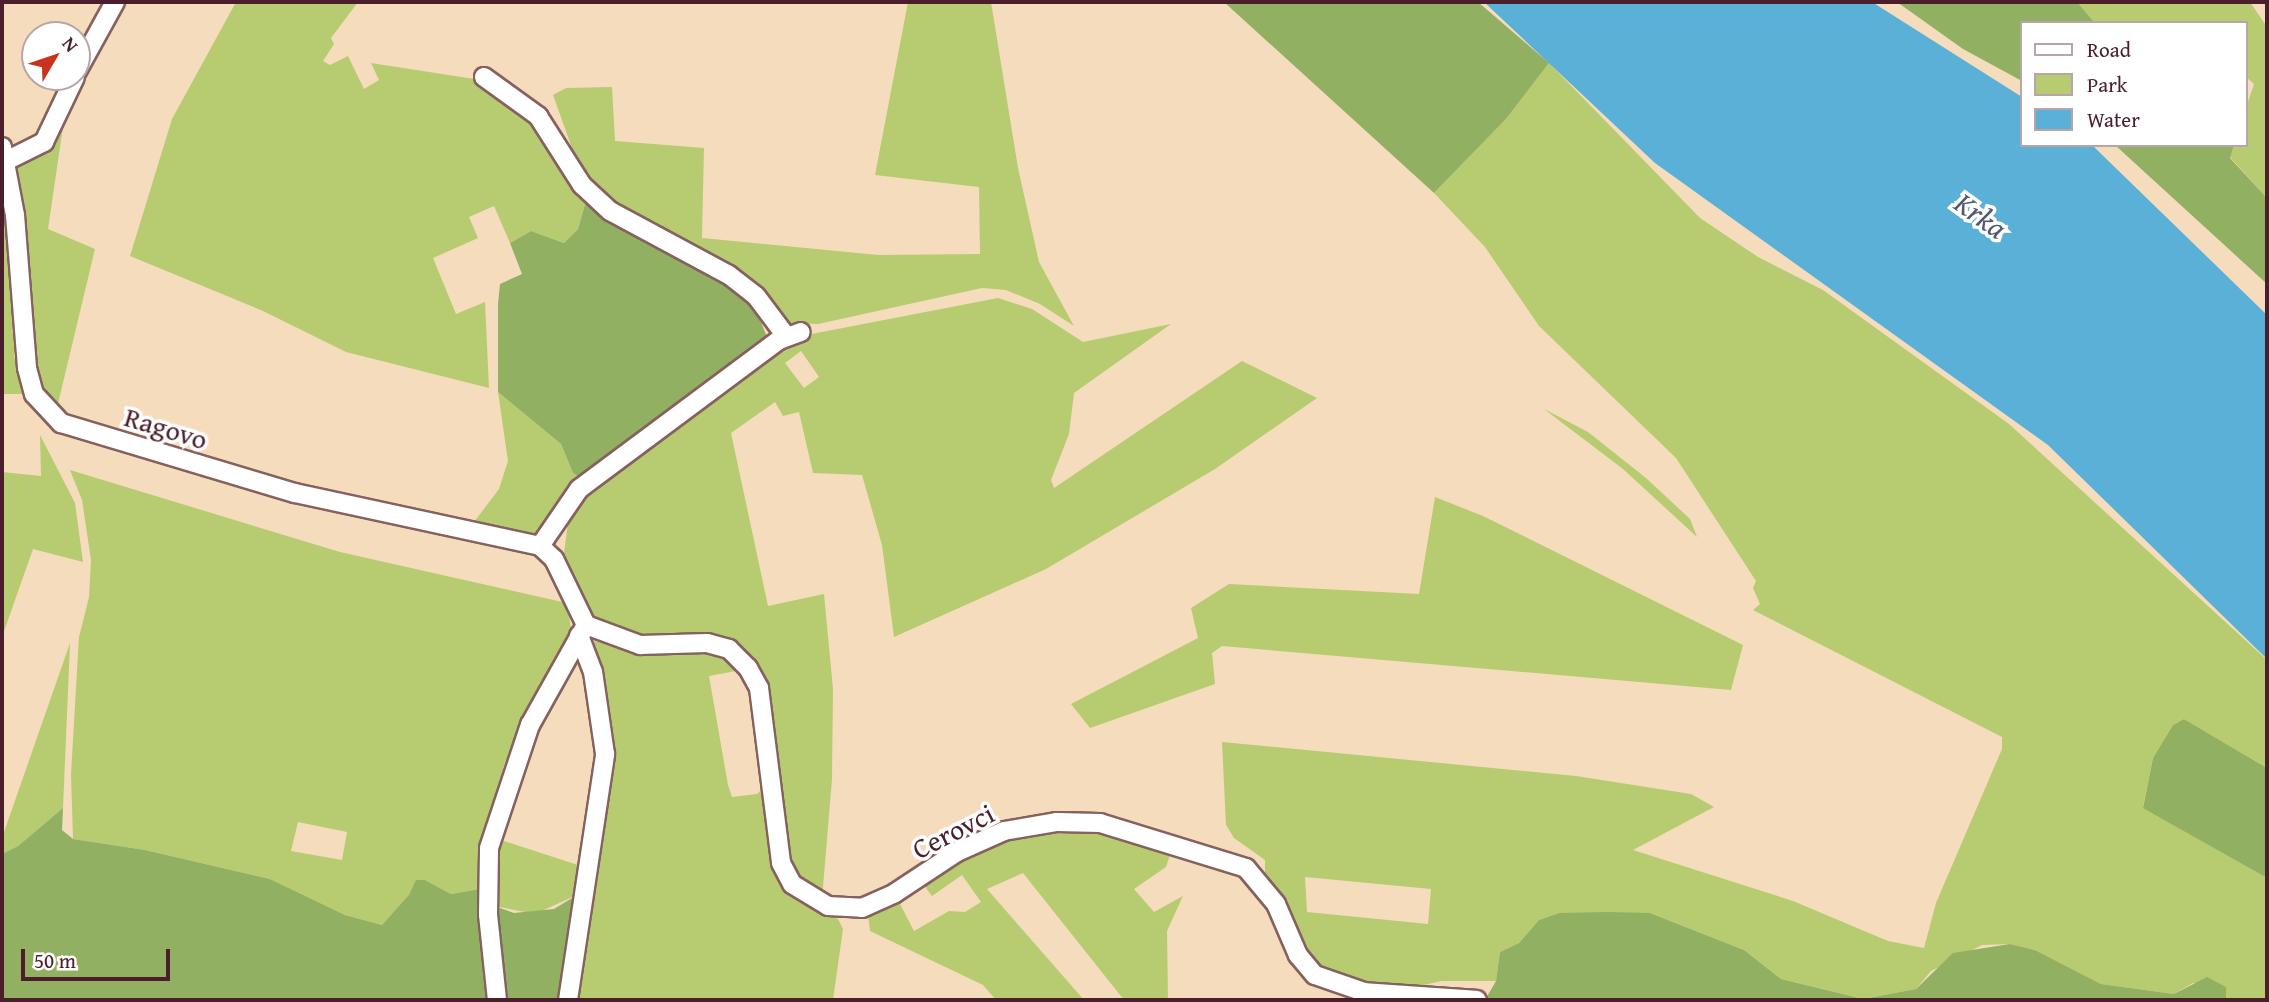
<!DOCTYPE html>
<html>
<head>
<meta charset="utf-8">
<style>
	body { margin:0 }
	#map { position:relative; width:2269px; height:1002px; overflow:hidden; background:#f4dcbd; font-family:"Gentium Book Plus",serif }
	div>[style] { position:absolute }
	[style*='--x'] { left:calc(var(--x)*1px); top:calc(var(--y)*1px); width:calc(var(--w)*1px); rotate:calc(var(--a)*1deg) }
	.green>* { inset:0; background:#b7cc70 }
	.forest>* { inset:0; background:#91b062 }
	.water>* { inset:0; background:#5ab0d7 }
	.roads { filter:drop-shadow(2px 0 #86615e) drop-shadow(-2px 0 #86615e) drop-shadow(0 2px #86615e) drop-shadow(0 -2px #86615e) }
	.minor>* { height:18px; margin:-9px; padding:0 9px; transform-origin:9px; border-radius:9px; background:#fff }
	span { translate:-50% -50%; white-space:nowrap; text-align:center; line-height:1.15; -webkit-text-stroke:7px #fff; paint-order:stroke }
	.street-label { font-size:28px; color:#4a1f2b }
	.water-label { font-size:30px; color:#505970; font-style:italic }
	.frame { position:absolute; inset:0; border:4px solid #4a1f2b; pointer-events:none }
	.legend { position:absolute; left:2020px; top:21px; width:228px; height:126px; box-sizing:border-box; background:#fff; border:2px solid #b7a5aa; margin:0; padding:9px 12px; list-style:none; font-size:21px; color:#4a1f2b }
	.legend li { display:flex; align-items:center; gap:14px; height:35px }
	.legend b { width:35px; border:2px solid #b7a5aa }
	.north { position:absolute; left:21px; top:21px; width:70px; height:70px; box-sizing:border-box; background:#fff; border:2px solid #b7a5aa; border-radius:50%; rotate:51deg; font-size:19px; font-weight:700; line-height:28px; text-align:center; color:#4a1f2b }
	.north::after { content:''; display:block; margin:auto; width:24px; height:32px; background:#c8321e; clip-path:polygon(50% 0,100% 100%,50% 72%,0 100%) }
	.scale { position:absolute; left:21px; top:949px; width:149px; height:32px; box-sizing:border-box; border:4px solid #4a1f2b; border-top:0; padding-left:9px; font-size:21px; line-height:24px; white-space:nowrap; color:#4a1f2b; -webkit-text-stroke:5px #fff; paint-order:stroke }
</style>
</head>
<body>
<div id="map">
	<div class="green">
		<div style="clip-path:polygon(236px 2px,358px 2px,331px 38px,334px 44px,323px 61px,330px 65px,348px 56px,364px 89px,379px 80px,371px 63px,481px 80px,530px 118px,587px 197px,578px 229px,564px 243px,531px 231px,510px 243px,494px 206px,469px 217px,478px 238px,433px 258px,456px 314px,485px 302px,489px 388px,346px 352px,263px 311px,130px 256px,172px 119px)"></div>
		<div style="clip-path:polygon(908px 2px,991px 2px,1018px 168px,1039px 262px,1074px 326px,1040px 304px,1006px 290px,982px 288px,818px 324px,787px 323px,613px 206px,581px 173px,553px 95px,566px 88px,612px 87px,615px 141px,704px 148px,702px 238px,878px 255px,980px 254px,979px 187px,875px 175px)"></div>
		<div style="clip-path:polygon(2077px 2px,2250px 2px,2267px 27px,2267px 198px,2230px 157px,2234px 145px,2246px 145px,2246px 108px,2254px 84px,2246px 77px,2246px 23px,2095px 23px)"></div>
		<div style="clip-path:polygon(evenodd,1549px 63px,1700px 218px,1758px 257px,1823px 290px,2009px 424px,2267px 660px,2267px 768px,2184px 719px,2173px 725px,2153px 758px,2143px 807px,2267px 878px,2267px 1000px,2226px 1000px,2226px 987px,2193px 983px,2174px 994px,2101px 984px,2035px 950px,2010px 944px,1982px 945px,1931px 971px,1916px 989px,1863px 999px,1781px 979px,1744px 950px,1650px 913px,1559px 913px,1539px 920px,1519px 943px,1500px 952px,1496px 981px,1441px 981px,1411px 988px,1338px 981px,1309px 961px,1265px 881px,1265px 860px,1234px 838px,1226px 825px,1222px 742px,1576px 776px,1691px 794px,1714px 807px,1633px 850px,1793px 901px,1888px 941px,1924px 948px,1936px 903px,2002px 749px,2002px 737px,1753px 610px,1760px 604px,1753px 588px,1756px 581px,1676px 458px,1539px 326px,1485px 247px,1434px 193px,1506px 119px,1549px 63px,1305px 877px,1431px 889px,1428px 924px,1307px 912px,1305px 877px)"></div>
		<div style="clip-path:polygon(64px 120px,48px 229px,95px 249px,56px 412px,33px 369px,11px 170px,40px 154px)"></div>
		<div style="clip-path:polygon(2px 189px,14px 291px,14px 355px,23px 394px,2px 394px)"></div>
		<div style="clip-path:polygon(evenodd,998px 298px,1032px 309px,1083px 342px,1171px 324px,1074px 393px,1069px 434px,1051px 480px,1054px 488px,1242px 361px,1317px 398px,1215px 469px,1046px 569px,894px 637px,882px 545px,862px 475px,813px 473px,799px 412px,783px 416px,775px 402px,731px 433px,768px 606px,824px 594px,833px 689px,832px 779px,822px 899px,787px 867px,773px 752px,741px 651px,639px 637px,595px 621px,586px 612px,563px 560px,569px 516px,588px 492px,796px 337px,998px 298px,801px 351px,819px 377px,804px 388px,785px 363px,801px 351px)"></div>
		<div style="clip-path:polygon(498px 392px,561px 444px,573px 473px,584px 480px,539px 536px,480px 529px,474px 522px,499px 489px,508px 461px)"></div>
		<div style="clip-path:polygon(1544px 409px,1588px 432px,1646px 478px,1690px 519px,1697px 537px,1623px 469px)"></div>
		<div style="clip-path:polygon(40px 435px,75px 503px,83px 562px,33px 549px,2px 637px,2px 472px,41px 476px)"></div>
		<div style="clip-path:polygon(evenodd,70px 470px,340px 552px,567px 603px,572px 634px,505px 762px,486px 828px,480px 889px,451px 894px,425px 880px,382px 925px,345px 915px,270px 879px,145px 850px,73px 839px,71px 774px,79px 637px,89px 597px,91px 560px,82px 500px,70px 470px,298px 822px,347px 832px,342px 860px,291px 851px,298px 822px)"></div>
		<div style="clip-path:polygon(1435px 497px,1483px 516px,1743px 645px,1731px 690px,1222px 646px,1212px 653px,1215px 684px,1090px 728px,1071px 704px,1198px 638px,1191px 608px,1229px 584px,1419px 594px)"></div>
		<div style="clip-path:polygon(593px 641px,639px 651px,719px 654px,741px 670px,709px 676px,728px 785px,732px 797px,757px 794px,764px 788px,788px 888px,805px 904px,838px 919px,843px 929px,833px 1000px,576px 1000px,609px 758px)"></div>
		<div style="clip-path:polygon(70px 643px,63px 808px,18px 846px,2px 854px,2px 838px)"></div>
		<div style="clip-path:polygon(1085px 827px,1149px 845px,1170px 855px,1166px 867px,1134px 889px,1154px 912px,1183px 896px,1167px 931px,1168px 1000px,1124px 1000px,1023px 873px,987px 889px,1084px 1000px,996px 1000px,983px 985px,870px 931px,868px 914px,898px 900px,914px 931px,949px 911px,965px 912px,981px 902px,962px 875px,932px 896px,923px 884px,952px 864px,1024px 833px)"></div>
		<div style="clip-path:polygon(495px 838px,581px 866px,577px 895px,535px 914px,494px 906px)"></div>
	</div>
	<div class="forest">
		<div style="clip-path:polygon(1224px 2px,1478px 2px,1549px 63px,1506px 119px,1434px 193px)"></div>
		<div style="clip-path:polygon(1897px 2px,2077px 2px,2095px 23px,2022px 23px,2022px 81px,1963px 49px)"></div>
		<div style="clip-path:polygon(2115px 145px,2234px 145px,2230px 158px,2267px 198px,2267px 284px)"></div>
		<div style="clip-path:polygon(587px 197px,753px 303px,767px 337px,762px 348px,584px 480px,573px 473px,561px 444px,498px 392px,498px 304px,500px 284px,522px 274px,510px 243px,531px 231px,564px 243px,578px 229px)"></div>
		<div style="clip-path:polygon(2184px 719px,2267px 768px,2267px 878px,2143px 808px,2153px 758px,2173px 725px)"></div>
		<div style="clip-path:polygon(63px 808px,62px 830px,73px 839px,145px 850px,270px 879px,345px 915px,382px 925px,409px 895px,416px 880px,425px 880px,451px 894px,480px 889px,494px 906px,514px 913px,554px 909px,577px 895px,567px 935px,561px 1000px,2px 1000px,2px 854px,18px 846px)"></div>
		<div style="clip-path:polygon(1608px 912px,1650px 913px,1744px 950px,1781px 979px,1863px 999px,1916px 989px,1953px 953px,2010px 944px,2035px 950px,2101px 984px,2174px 994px,2207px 977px,2226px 987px,2226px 1000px,1485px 1000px,1496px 981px,1500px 952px,1519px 943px,1539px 920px,1559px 913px)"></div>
	</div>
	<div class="water">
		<div style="clip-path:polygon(1484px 2px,1872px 2px,2022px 97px,2022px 145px,2092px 145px,2267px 315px,2267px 659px,2048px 445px,1655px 163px)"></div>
	</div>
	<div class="roads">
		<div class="minor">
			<div style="--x:77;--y:71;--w:79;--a:-61.2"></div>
			<div style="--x:484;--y:77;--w:67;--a:35.8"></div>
			<div style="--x:538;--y:116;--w:82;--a:57.5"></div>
			<div style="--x:582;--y:185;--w:38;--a:43"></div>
			<div style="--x:610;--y:211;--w:135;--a:28.3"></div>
			<div style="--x:729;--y:275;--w:34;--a:38"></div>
			<div style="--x:756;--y:296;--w:50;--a:53.1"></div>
			<div style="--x:2;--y:147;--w:69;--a:79.2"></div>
			<div style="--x:15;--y:215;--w:153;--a:85.5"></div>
			<div style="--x:27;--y:368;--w:27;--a:75"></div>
			<div style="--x:34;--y:394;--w:40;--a:47"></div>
			<div style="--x:61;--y:423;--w:244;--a:16.7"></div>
			<div style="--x:295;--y:493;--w:251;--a:12.2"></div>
			<div style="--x:540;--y:546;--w:19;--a:43"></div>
			<div style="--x:554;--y:559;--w:73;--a:64.1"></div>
			<div style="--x:4;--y:162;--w:45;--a:-26.6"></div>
			<div style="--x:44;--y:142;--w:72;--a:-64.5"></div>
			<div style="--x:540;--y:546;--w:69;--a:-55.6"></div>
			<div style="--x:579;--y:489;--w:249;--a:-36.7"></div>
			<div style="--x:779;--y:340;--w:23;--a:-20"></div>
			<div style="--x:586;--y:625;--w:58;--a:20.3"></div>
			<div style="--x:640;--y:645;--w:67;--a:-1.7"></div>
			<div style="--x:707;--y:643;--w:23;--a:15"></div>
			<div style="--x:729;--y:649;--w:27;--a:45"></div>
			<div style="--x:748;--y:668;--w:23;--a:61"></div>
			<div style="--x:759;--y:688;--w:176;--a:82.8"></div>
			<div style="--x:781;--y:863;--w:24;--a:62"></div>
			<div style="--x:792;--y:884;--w:42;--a:31.4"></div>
			<div style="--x:828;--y:906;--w:34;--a:3"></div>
			<div style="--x:862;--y:908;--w:36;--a:-24"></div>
			<div style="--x:895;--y:893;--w:74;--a:-33.5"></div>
			<div style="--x:957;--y:852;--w:51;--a:-24.1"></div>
			<div style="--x:1004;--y:831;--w:54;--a:-9.6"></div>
			<div style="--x:1057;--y:822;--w:43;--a:1.3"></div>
			<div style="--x:1100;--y:823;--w:153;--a:17.1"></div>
			<div style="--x:1246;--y:868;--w:47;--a:50.2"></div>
			<div style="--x:1276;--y:904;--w:56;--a:66.7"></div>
			<div style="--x:1298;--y:955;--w:26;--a:50"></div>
			<div style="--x:1315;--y:975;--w:52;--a:19.1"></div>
			<div style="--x:1364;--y:992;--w:113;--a:4"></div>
			<div style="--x:497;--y:1000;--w:85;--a:-96"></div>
			<div style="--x:488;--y:915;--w:67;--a:-89.1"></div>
			<div style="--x:489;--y:848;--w:130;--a:-71.6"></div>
			<div style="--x:530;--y:725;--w:115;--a:-60.8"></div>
			<div style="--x:568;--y:1000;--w:249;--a:-81.4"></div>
			<div style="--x:605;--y:754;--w:83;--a:-98.3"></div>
			<div style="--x:593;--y:672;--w:39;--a:-111"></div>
		</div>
	</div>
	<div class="street-label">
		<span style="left:166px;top:428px;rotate:17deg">Ragovo</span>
		<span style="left:953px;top:831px;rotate:-27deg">Cerovci</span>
	</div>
	<div class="water-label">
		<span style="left:1981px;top:215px;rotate:36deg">Krka</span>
	</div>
	<div class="frame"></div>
	<ul class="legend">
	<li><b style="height:9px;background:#fff"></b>Road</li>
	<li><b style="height:19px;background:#b7cc70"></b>Park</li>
	<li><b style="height:19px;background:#5ab0d7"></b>Water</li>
	</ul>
	<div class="north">N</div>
	<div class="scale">50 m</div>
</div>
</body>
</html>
